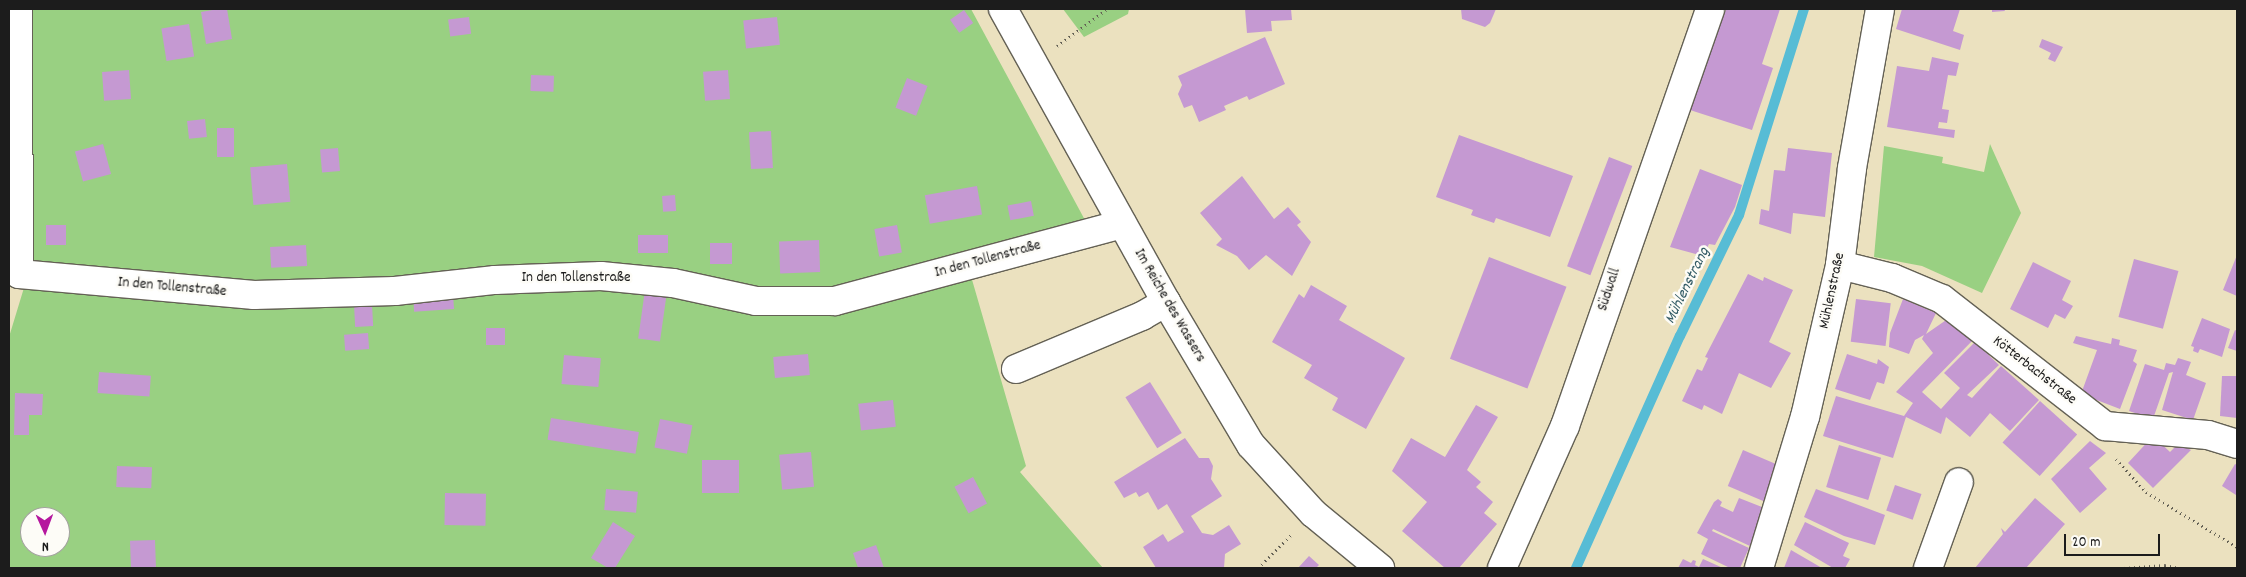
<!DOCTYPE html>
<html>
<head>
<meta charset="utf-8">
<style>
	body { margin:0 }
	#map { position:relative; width:2246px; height:577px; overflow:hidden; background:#ebe1bf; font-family:Dekko,sans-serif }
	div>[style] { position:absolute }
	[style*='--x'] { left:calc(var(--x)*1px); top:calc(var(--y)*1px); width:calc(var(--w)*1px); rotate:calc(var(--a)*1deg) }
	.green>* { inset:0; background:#99d082 }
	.stream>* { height:10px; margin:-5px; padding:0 5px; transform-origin:5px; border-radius:5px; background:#57bcd5 }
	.building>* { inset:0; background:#c599d2; transform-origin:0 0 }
	.path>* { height:3px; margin-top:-1.5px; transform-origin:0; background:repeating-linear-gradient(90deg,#646155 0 1px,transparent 0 5px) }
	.roads { filter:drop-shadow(1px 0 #646155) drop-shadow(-1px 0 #646155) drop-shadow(0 1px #646155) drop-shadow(0 -1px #646155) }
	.minor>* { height:28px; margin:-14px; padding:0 14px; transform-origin:14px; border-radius:14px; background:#fff }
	span { translate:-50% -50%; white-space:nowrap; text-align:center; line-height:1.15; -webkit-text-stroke:5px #fdfcf7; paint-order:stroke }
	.street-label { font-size:15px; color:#1c1c1c }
	.water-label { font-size:16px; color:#345c66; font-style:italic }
	.frame { position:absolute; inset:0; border:10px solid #1c1c1c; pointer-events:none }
	.north { position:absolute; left:20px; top:507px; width:50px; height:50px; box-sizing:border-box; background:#fdfcf7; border:1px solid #a3a29f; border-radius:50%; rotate:178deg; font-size:14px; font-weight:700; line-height:20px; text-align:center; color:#1c1c1c }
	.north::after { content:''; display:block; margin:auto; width:18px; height:22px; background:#b5179e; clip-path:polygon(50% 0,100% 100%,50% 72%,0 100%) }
	.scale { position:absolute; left:2064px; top:534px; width:96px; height:22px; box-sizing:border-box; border:2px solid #1c1c1c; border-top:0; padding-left:6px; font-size:15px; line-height:18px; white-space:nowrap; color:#1c1c1c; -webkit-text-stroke:4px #fdfcf7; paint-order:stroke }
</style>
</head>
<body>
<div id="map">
	<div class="green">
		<div style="clip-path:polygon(evenodd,32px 9px,971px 9px,1086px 222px,964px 252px,1026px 466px,1020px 472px,1103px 568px,9px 568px,9px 337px,30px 268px,32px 9px,30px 517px,60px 517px,60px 547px,30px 547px,30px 517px)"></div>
		<div style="clip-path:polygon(1063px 9px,1129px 9px,1128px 14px,1084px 37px)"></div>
		<div style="clip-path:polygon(1990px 144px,2021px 213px,1982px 293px,1922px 266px,1874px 257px,1884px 146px,1943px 157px,1942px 163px,1984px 172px)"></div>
	</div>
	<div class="stream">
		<div style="--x:1576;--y:568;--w:254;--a:-65.9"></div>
		<div style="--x:1680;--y:336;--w:135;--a:-64"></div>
		<div style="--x:1739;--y:215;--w:216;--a:-72.5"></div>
	</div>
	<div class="building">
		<div style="clip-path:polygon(218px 9px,227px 9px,232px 39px,206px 44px,201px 12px)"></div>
		<div style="clip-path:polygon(1245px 9px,1291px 9px,1292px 20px,1271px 21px,1272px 31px,1247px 33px)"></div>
		<div style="clip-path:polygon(1461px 9px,1496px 9px,1490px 23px,1485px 27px,1462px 19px)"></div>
		<div style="clip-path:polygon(1726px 9px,1780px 9px,1762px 64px,1773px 68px,1752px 130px,1690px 110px)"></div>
		<div style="clip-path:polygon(1902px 9px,1960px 9px,1953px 31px,1964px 35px,1960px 50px,1896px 29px)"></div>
		<div style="clip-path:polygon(1992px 9px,2004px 9px,2005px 11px,1992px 12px)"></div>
		<div style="left:964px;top:10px;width:16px;height:17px;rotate:55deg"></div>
		<div style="left:469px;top:17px;width:17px;height:21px;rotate:83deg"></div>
		<div style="left:777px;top:17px;width:28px;height:34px;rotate:84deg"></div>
		<div style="left:189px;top:24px;width:33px;height:28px;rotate:81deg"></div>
		<div style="clip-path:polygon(1265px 37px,1285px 84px,1249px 100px,1247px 96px,1224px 106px,1226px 110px,1199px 122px,1192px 105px,1184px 108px,1178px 94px,1182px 85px,1178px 76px)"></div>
		<div style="clip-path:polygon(2042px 39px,2063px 47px,2055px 62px,2048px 59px,2051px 53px,2039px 47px)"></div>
		<div style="clip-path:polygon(1932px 57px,1959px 63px,1956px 76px,1948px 75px,1942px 109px,1949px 110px,1947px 123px,1939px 122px,1938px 128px,1955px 130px,1954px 138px,1887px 127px,1897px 66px,1929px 71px)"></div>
		<div style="left:129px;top:70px;width:29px;height:27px;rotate:86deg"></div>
		<div style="left:728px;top:70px;width:29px;height:25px;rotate:86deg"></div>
		<div style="left:531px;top:75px;width:23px;height:16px;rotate:2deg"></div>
		<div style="left:907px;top:78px;width:22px;height:32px;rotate:21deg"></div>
		<div style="left:205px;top:119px;width:18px;height:18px;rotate:84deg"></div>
		<div style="left:217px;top:128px;width:17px;height:29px"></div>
		<div style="left:771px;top:131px;width:37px;height:22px;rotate:87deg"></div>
		<div style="clip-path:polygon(1459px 135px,1573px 176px,1550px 237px,1496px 218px,1494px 223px,1471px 215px,1473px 210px,1436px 197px)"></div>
		<div style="left:103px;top:144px;width:31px;height:29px;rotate:75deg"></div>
		<div style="left:338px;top:148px;width:23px;height:18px;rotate:85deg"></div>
		<div style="clip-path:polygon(1788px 148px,1832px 153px,1825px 217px,1793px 213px,1791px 234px,1759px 224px,1761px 209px,1769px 211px,1774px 170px,1785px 171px)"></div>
		<div style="left:1609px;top:157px;width:25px;height:117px;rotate:21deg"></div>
		<div style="left:287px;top:164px;width:38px;height:37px;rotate:85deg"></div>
		<div style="clip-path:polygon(1700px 169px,1742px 185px,1735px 207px,1715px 245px,1709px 244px,1703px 256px,1670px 247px)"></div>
		<div style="clip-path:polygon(1242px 176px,1274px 219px,1288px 207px,1301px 222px,1297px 225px,1311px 242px,1292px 276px,1266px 255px,1249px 270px,1237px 256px,1216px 245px,1222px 239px,1200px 213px)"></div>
		<div style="left:977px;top:186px;width:29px;height:53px;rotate:80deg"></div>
		<div style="left:675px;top:195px;width:16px;height:13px;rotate:86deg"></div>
		<div style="left:1031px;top:201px;width:15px;height:24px;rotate:79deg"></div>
		<div style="left:46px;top:225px;width:20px;height:20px"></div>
		<div style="left:897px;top:225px;width:28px;height:23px;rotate:80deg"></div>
		<div style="left:638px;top:235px;width:30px;height:18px"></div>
		<div style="left:819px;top:240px;width:32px;height:40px;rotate:88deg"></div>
		<div style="left:710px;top:243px;width:22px;height:21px"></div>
		<div style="left:306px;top:245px;width:21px;height:36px;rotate:87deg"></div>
		<div style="clip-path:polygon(2237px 255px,2237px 296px,2223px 290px)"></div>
		<div style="left:1489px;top:257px;width:83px;height:109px;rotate:21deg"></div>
		<div style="left:2134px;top:259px;width:46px;height:60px;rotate:15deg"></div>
		<div style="clip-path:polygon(2033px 262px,2071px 281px,2062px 300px,2073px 306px,2065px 319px,2055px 314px,2048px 328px,2010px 309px)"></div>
		<div style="clip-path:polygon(1748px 274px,1763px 281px,1764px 277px,1793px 290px,1769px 342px,1791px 353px,1771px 388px,1739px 373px,1722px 414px,1704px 405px,1702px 410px,1682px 401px,1697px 369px,1702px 371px,1708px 358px,1705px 357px)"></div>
		<div style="clip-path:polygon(1311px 285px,1347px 306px,1339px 320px,1405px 358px,1366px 429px,1332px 410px,1338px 398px,1304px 378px,1312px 365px,1272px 342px,1299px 294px,1304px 298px)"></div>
		<div style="left:645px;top:290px;width:22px;height:49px;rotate:8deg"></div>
		<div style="left:453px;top:294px;width:15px;height:40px;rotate:86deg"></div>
		<div style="left:1856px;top:299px;width:35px;height:43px;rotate:7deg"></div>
		<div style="clip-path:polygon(1903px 299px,1936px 313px,1926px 334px,1952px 316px,1973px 340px,1922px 392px,1941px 409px,1960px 388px,1944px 373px,1975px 342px,1999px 365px,1967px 395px,1972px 398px,2001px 366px,2039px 400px,2010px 431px,1990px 413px,1970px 437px,1946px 417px,1941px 434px,1906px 417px,1893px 458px,1823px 436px,1836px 396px,1904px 416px,1913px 403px,1896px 392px,1933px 353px,1922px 339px,1924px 335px,1915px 340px,1909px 354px,1889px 347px,1890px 333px)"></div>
		<div style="left:372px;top:304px;width:22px;height:18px;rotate:87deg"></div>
		<div style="clip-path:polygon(2202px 318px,2230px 329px,2222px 357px,2200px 349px,2198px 353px,2193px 351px,2194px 347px,2191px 346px)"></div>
		<div style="left:486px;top:328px;width:19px;height:17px"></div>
		<div style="clip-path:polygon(2235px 330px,2237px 331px,2237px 351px,2228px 348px)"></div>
		<div style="left:368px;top:333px;width:16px;height:24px;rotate:86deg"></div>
		<div style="clip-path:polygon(2076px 336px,2111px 344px,2112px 338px,2120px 340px,2119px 345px,2137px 350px,2133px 361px,2137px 364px,2120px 409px,2081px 394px,2097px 350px,2073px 343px)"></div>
		<div style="left:808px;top:354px;width:21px;height:35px;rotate:85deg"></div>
		<div style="clip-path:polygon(1847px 354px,1877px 364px,1878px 359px,1889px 367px,1884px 384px,1877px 382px,1870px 400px,1835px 389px)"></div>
		<div style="left:564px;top:355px;width:37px;height:29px;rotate:5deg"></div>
		<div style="clip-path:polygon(2178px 358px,2191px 362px,2186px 375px,2206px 383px,2193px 420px,2162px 410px,2173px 372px,2169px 373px,2153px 419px,2129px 411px,2145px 364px,2164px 370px,2166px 363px,2175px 365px)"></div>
		<div style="left:99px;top:372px;width:52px;height:21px;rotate:4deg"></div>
		<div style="clip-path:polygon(2222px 376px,2237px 376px,2237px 418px,2220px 416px)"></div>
		<div style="left:1150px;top:382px;width:60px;height:29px;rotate:58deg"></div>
		<div style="clip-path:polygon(15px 393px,43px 394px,42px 415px,29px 415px,29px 435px,14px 435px)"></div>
		<div style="left:893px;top:400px;width:27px;height:35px;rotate:84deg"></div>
		<div style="left:2040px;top:401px;width:50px;height:56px;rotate:42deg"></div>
		<div style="clip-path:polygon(1476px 405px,1498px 417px,1467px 470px,1481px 482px,1476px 487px,1493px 502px,1484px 513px,1497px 524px,1459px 568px,1445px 568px,1402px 531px,1427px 502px,1392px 471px,1411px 438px,1445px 457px)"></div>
		<div style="left:551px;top:418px;width:89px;height:22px;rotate:9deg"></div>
		<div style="left:660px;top:419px;width:33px;height:29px;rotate:11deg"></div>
		<div style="clip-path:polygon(2153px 436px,2170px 452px,2178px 444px,2191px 450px,2153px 488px,2128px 463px)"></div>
		<div style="clip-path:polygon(1185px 438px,1199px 458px,1209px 458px,1213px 466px,1211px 479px,1222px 496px,1191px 516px,1202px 533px,1213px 535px,1229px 525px,1241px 544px,1225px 554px,1224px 568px,1156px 568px,1143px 547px,1163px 534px,1168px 542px,1184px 532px,1167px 504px,1158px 510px,1148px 492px,1139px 497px,1136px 492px,1124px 498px,1114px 482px)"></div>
		<div style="clip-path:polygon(2090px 441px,2106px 453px,2089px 468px,2107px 489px,2080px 513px,2051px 479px)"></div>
		<div style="left:1839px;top:445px;width:44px;height:44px;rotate:17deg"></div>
		<div style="left:1743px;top:450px;width:41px;height:39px;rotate:23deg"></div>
		<div style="left:811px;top:452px;width:35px;height:32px;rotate:85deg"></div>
		<div style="left:702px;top:460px;width:37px;height:33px"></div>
		<div style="clip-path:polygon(2235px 464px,2237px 465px,2236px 495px,2222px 486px)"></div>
		<div style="left:117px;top:466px;width:35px;height:21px;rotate:2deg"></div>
		<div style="left:973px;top:477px;width:30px;height:21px;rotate:62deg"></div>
		<div style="left:1895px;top:485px;width:28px;height:27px;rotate:19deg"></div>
		<div style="left:606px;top:489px;width:32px;height:21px;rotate:5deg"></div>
		<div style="clip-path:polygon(1816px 489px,1885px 515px,1875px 545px,1844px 536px,1804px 517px)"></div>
		<div style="left:445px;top:493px;width:41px;height:32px;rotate:1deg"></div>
		<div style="clip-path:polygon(1739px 498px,1767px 509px,1750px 546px,1713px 529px,1712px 531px,1749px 548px,1740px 568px,1730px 568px,1701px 554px,1708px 539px,1697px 533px,1714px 502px,1718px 499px,1722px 502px,1720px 506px,1733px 512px)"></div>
		<div style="clip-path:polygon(2035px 498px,2065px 524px,2026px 568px,1975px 568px,2003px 534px,2001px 528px,2005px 532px)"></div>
		<div style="clip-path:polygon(613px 522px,635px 536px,615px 568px,608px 568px,591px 558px)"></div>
		<div style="clip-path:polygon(1805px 522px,1849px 543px,1843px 556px,1850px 559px,1845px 568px,1833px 568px,1794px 545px)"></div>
		<div style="left:155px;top:540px;width:28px;height:25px;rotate:88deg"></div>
		<div style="clip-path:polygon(876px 545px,884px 568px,858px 568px,853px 553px)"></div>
		<div style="clip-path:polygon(1791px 550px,1822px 568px,1784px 568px)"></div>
		<div style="clip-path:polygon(1309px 556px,1319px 565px,1316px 568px,1298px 568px)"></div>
		<div style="clip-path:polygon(1683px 559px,1691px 563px,1693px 560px,1696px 561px,1695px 565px,1699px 567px,1703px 559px,1723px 568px,1678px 568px)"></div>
	</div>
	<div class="path">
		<div style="--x:1057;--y:46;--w:62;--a:-36.5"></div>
		<div style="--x:2116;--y:459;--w:45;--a:47.7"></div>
		<div style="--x:2146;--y:492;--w:106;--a:31.1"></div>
		<div style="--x:1258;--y:568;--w:49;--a:-45"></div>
		<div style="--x:2124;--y:568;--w:41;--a:-4.2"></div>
		<div style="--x:2165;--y:565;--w:14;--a:12"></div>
	</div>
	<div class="roads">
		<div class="minor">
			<div style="--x:18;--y:9;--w:265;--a:89.8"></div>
			<div style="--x:19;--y:274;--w:236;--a:5.1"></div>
			<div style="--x:254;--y:295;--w:141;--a:-1.6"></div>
			<div style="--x:395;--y:291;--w:101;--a:-6.3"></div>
			<div style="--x:495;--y:280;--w:106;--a:-2.2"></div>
			<div style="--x:601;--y:276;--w:72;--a:5.6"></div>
			<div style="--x:673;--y:283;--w:85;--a:12.2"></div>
			<div style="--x:756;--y:301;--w:79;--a:0"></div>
			<div style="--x:835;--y:301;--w:297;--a:-15"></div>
			<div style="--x:1003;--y:9;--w:335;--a:60.9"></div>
			<div style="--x:1166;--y:302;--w:166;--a:59.3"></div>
			<div style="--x:1251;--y:445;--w:92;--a:47.6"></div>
			<div style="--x:1313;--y:513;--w:87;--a:39.4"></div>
			<div style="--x:1840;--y:265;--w:54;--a:14"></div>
			<div style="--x:1892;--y:278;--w:54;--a:22.8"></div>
			<div style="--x:1942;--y:299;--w:207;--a:37.9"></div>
			<div style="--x:2105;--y:426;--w:103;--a:5"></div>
			<div style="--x:2208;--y:435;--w:30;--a:17"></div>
			<div style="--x:1016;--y:369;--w:137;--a:-22.8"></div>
			<div style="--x:1142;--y:316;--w:28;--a:-30"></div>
			<div style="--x:1502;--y:568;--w:155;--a:-66.1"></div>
			<div style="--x:1565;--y:426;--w:441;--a:-70.8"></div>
			<div style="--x:1759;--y:568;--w:158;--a:-73.1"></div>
			<div style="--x:1805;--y:417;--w:156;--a:-77"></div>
			<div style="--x:1840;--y:265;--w:98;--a:-82.9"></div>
			<div style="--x:1852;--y:168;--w:161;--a:-80"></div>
			<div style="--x:1928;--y:568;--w:91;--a:-70.2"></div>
		</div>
	</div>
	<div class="street-label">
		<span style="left:988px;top:260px;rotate:-15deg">In den Tollenstraße</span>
		<span style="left:576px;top:279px">In den Tollenstraße</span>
		<span style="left:172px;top:288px;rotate:5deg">In den Tollenstraße</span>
		<span style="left:1610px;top:290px;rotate:-72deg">Südwall</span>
		<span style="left:1833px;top:291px;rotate:-78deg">Mühlenstraße</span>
		<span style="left:1169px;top:306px;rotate:60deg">Im Reiche des Wassers</span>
		<span style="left:2034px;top:371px;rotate:38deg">Kötterbachstraße</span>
	</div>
	<div class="water-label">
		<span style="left:1688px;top:286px;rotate:-64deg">Mühlenstrang</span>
	</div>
	<div class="frame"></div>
	<div class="north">N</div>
	<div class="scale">20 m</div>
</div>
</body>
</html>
